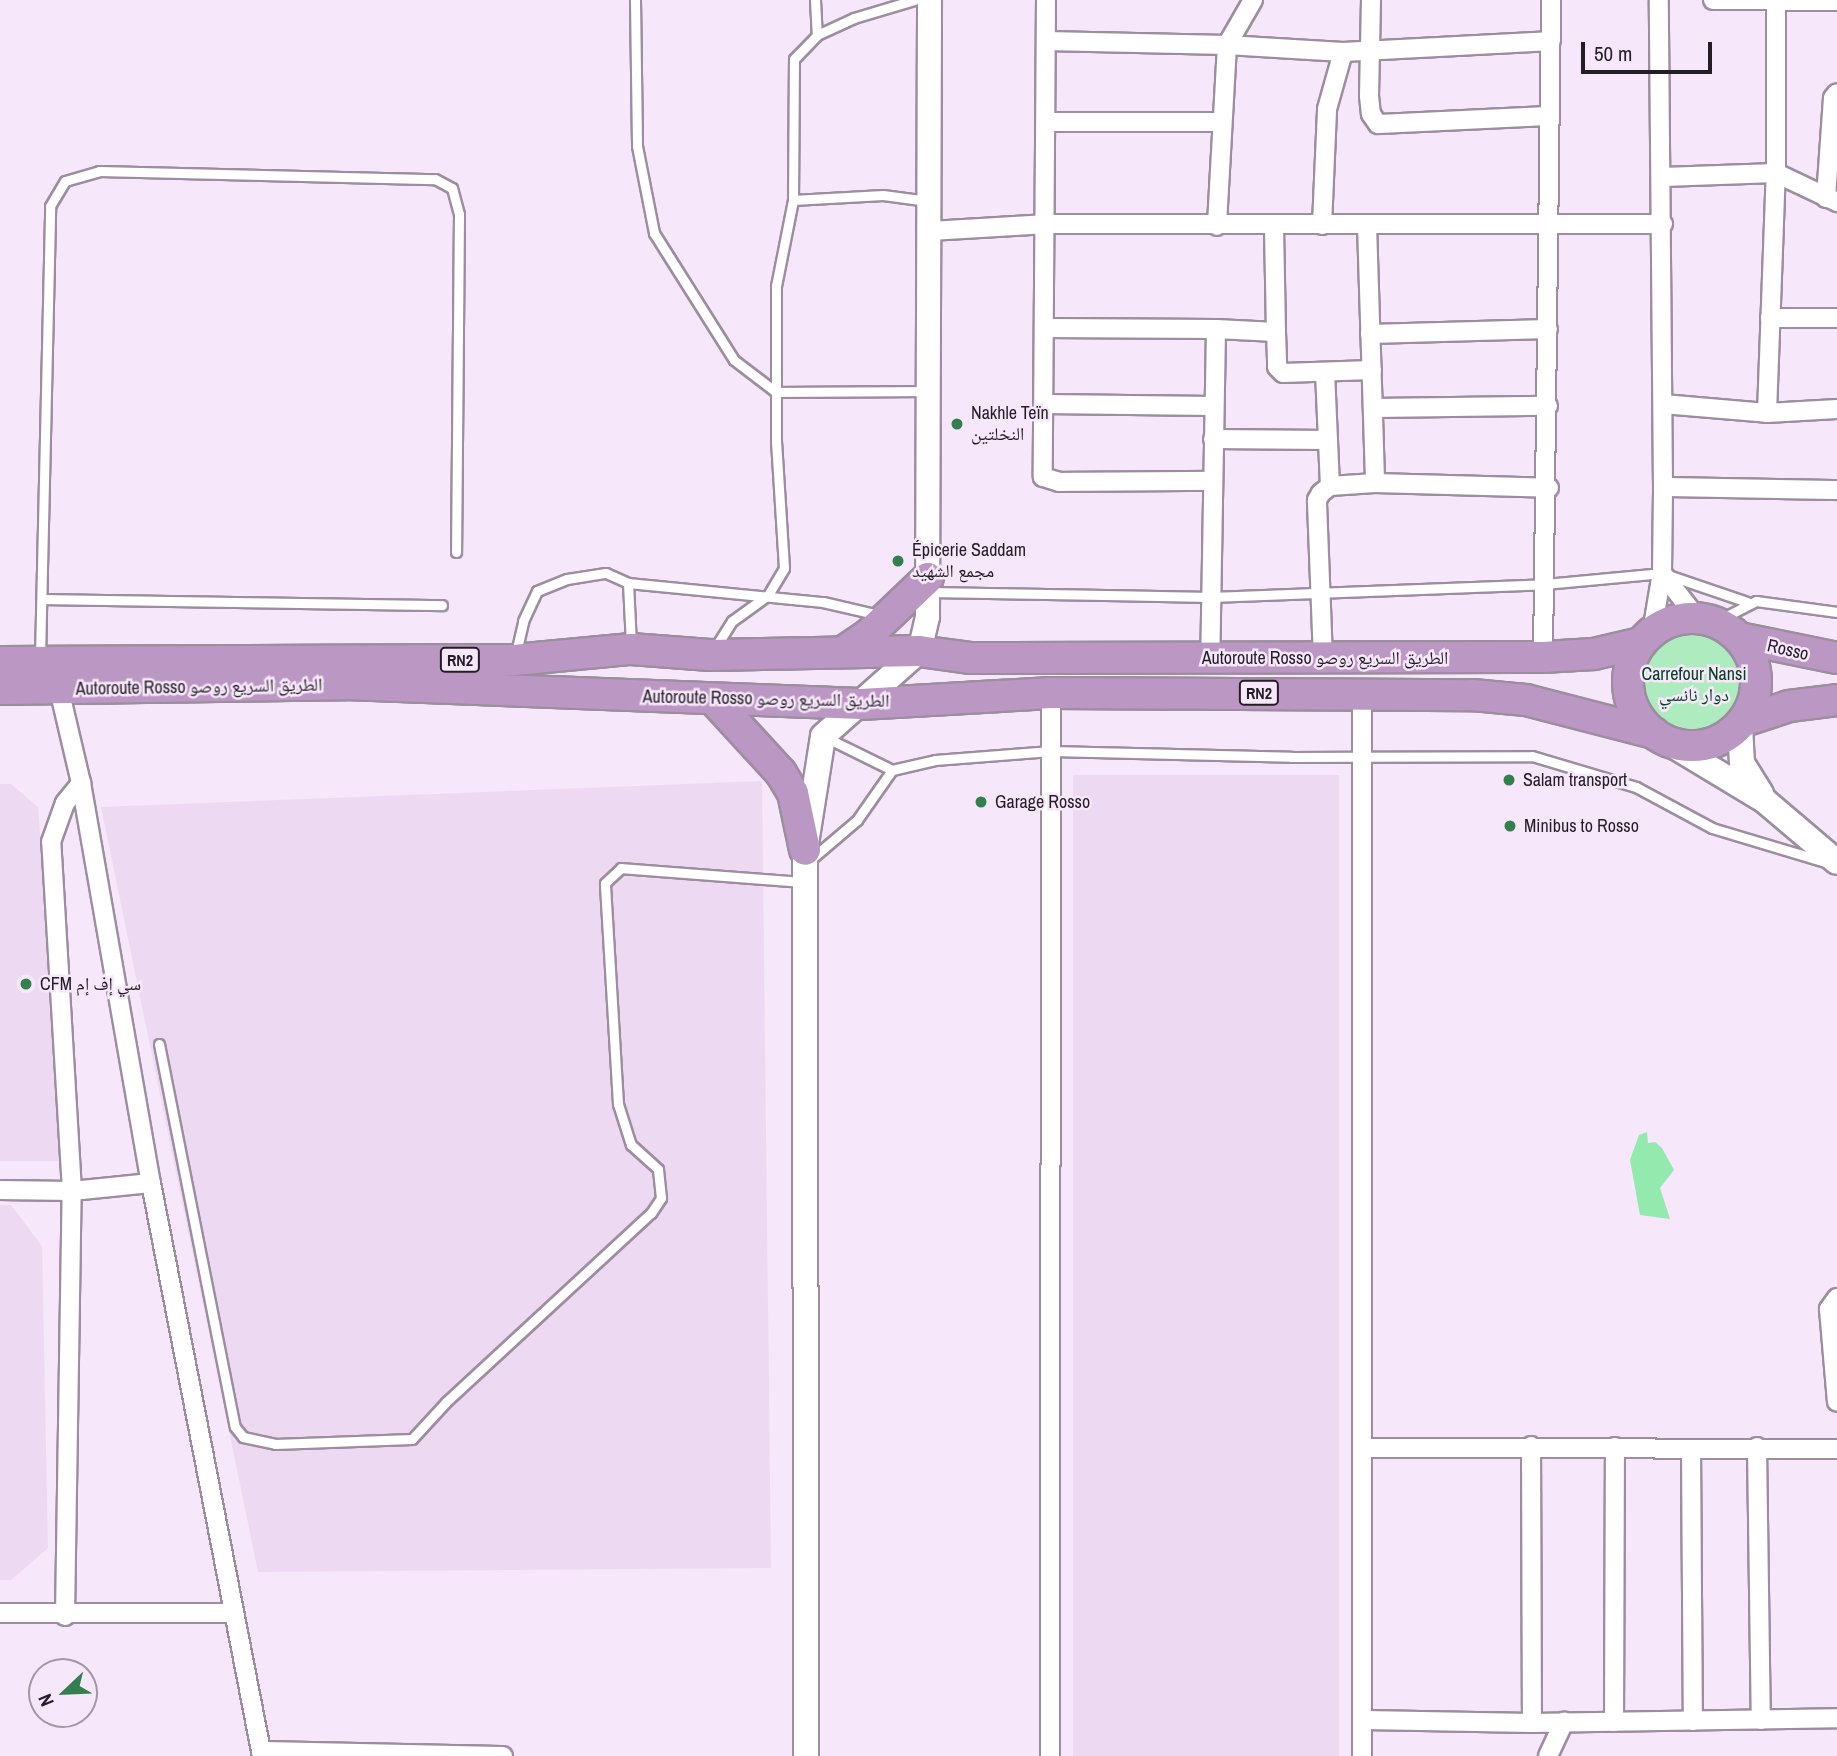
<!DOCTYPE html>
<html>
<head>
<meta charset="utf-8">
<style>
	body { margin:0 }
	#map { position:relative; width:1837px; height:1756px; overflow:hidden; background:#f7e7fa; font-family:"Archivo Narrow","Noto Naskh Arabic",sans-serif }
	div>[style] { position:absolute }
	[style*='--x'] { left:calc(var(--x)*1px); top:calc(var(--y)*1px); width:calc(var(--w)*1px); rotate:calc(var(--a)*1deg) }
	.built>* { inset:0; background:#eed9f2; transform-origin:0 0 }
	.green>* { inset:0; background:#aeebbf }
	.round { border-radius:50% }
	.water>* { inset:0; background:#94e9ae }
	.roads { filter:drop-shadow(2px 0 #9c8e9f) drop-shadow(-2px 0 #9c8e9f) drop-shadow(0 2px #9c8e9f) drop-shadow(0 -2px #9c8e9f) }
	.service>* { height:9px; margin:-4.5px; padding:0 4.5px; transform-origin:4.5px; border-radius:4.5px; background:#fff }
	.minor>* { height:18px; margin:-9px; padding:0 9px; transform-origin:9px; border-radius:9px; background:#fff }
	.tertiary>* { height:23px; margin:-11.5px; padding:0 11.5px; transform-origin:11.5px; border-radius:11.5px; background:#fff }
	.secondary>* { height:24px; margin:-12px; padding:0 12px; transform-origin:12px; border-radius:12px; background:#fff }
	.trunk>* { height:30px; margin:-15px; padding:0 15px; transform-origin:15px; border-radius:15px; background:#bb98c3 }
	.trunk>.ring { margin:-15px; padding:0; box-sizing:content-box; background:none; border:30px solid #bb98c3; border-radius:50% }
	.dots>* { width:19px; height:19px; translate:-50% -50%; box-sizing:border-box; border:4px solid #f7e7fa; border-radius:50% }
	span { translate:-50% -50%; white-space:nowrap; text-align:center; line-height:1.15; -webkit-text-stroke:5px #f7e7fa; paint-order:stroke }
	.shield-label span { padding:2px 5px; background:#f7e7fa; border:2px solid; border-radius:5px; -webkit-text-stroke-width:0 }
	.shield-label { font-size:16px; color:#231e25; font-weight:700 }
	.poi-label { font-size:18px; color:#231e25 }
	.left { translate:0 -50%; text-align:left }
	.street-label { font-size:18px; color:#231e25 }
	.park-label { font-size:18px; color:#00431f }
	.north { position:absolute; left:28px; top:1658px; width:70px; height:70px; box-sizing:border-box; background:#f7e7fa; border:2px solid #a297a5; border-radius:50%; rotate:247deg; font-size:19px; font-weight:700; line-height:28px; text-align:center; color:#231e25 }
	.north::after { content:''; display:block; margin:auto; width:24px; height:32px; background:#33804f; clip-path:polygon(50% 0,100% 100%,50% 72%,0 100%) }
	.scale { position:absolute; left:1581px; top:42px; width:131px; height:32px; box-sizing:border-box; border:4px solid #231e25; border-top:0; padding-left:9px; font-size:21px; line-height:24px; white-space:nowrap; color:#231e25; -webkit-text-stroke:5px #f7e7fa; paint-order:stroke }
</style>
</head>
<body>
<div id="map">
	<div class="built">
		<div style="left:1073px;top:775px;width:266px;height:981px"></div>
		<div style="clip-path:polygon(762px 781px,771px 1568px,258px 1572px,101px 807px)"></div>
		<div style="clip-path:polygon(0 784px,11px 784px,38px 807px,65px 1161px,0 1161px)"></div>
		<div style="clip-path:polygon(0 1205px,11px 1205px,42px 1246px,48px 1548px,11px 1580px,0 1580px)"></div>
	</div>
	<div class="green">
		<div class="round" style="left:1641px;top:633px;width:106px;height:106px"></div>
	</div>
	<div class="water">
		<div style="clip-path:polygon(1647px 1132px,1648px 1143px,1655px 1142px,1662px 1148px,1674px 1170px,1660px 1188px,1670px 1219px,1640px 1215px,1630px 1160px,1639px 1135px)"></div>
	</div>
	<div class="roads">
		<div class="service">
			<div style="--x:635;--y:0;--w:146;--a:89.2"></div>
			<div style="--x:637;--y:146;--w:89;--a:78.9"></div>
			<div style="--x:654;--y:233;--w:150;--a:57.8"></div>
			<div style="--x:734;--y:360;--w:53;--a:37.3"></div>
			<div style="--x:776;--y:392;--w:152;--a:-0.4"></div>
			<div style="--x:815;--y:0;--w:35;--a:87"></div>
			<div style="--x:793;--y:200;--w:141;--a:-89.6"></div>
			<div style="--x:794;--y:59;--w:33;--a:-46"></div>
			<div style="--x:817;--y:35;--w:41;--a:-24.7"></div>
			<div style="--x:854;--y:18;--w:63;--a:-16.7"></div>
			<div style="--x:628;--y:583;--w:196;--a:5.6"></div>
			<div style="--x:823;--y:602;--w:57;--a:13.1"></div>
			<div style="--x:929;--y:592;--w:282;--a:1"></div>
			<div style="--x:1211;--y:597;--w:334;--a:-2.2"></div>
			<div style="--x:1545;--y:584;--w:118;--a:-5.4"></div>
			<div style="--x:1662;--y:573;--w:90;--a:18.8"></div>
			<div style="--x:44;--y:599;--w:398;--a:0.9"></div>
			<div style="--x:1715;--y:622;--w:46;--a:-27.1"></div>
			<div style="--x:1756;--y:601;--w:82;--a:7.7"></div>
			<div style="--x:715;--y:648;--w:32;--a:-58"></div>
			<div style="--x:732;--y:621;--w:44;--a:-35.8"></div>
			<div style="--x:768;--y:595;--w:31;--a:-59"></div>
			<div style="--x:784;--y:568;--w:127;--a:-93.6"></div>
			<div style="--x:776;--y:441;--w:155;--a:-90"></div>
			<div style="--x:776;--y:286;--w:88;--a:-78.8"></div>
			<div style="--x:793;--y:200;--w:90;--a:-3.2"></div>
			<div style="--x:883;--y:195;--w:45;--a:7.6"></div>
			<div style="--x:40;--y:657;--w:451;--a:-88.7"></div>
			<div style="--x:50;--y:206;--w:29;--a:-59"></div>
			<div style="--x:65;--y:181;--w:35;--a:-16"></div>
			<div style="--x:99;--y:171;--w:336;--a:1.4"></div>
			<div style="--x:435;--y:179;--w:19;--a:28"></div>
			<div style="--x:452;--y:188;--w:27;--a:75"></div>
			<div style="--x:459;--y:214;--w:338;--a:90.5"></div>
			<div style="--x:515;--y:657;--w:37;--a:-77"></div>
			<div style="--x:523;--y:621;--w:33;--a:-65"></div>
			<div style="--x:537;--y:591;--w:32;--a:-22"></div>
			<div style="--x:567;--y:579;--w:39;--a:-9"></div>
			<div style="--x:606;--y:573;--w:24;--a:24"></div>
			<div style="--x:628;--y:583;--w:61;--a:87.2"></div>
			<div style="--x:825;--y:737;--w:75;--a:26.2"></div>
			<div style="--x:810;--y:860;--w:62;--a:-40.4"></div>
			<div style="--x:857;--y:820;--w:61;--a:-55"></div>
			<div style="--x:892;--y:770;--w:44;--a:-13.1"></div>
			<div style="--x:935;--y:760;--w:116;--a:-4.4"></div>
			<div style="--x:1051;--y:751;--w:240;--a:1.4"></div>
			<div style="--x:1291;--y:757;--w:241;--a:-0.2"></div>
			<div style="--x:1532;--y:756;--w:109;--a:16.6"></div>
			<div style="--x:1636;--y:787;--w:86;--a:28.3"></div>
			<div style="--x:1712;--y:828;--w:118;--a:16.7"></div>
			<div style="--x:159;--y:1044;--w:390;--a:78.8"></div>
			<div style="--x:235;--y:1427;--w:13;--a:51"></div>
			<div style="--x:243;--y:1437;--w:33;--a:12"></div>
			<div style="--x:275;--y:1444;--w:137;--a:-2.1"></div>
			<div style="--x:412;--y:1439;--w:50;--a:-47.4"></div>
			<div style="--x:446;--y:1402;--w:279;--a:-42.7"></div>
			<div style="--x:651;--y:1213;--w:18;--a:-56"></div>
			<div style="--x:661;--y:1198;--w:29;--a:-96"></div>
			<div style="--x:658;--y:1169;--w:36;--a:-138"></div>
			<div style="--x:631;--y:1145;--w:43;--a:-107.6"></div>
			<div style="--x:618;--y:1104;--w:221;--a:-93.4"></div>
			<div style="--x:605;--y:883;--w:22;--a:-43"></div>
			<div style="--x:621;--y:868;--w:184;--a:4.4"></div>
		</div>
		<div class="minor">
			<div style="--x:1046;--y:0;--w:477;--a:90.4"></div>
			<div style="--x:1043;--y:477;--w:17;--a:17"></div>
			<div style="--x:1059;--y:482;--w:154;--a:-0.4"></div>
			<div style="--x:1253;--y:0;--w:52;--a:120"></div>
			<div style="--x:1227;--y:45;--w:116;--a:3.5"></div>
			<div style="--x:1343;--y:52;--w:208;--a:-3"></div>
			<div style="--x:1371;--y:0;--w:96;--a:91.2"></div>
			<div style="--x:1369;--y:96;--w:18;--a:84"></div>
			<div style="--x:1371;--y:114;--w:12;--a:55"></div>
			<div style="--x:1378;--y:124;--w:171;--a:-2.7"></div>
			<div style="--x:1713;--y:0;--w:124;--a:0.5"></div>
			<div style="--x:1046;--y:41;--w:181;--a:1.3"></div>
			<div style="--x:1227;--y:45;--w:181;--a:93.2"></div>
			<div style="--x:1047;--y:122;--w:173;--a:0"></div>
			<div style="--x:1663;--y:177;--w:113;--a:-2"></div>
			<div style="--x:1776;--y:173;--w:68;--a:25.4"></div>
			<div style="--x:1826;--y:198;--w:100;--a:-86"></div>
			<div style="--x:1833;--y:98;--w:6;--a:-51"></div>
			<div style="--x:1322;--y:225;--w:116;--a:-87.5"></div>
			<div style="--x:1327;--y:109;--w:59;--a:-74.3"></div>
			<div style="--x:1367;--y:225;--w:258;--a:88.2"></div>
			<div style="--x:930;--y:231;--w:118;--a:-3.4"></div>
			<div style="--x:1048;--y:224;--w:615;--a:0"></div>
			<div style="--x:1770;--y:318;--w:67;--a:0"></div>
			<div style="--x:1046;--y:328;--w:170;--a:0.3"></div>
			<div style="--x:1216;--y:329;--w:329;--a:91"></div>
			<div style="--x:1216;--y:329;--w:60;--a:2.9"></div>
			<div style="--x:1276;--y:332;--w:107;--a:-91.1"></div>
			<div style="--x:1276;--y:332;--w:35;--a:88"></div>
			<div style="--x:1277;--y:367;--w:8;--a:45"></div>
			<div style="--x:1283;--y:373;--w:89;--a:-1.9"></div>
			<div style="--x:1370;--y:334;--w:178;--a:-1.6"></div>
			<div style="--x:1325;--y:372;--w:114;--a:87.5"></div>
			<div style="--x:1045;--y:404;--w:168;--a:0.7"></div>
			<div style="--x:1663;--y:404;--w:104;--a:4.9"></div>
			<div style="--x:1767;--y:413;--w:70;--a:-3.3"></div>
			<div style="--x:1374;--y:408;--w:174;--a:-0.7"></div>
			<div style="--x:1767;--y:413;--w:240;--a:-87.9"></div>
			<div style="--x:1776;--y:173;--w:171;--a:-90"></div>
			<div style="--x:1213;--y:439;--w:115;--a:0.5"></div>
			<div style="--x:1663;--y:487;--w:174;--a:1"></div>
			<div style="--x:1662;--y:573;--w:57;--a:52.1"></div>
			<div style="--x:1652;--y:632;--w:60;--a:-80.4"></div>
			<div style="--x:1662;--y:573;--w:86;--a:-89.3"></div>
			<div style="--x:1663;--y:487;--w:487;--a:-90.5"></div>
			<div style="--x:1543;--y:657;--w:657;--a:-89.3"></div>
			<div style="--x:1323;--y:659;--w:159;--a:-92.2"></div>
			<div style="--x:1317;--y:500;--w:8;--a:-60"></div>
			<div style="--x:1321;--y:493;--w:11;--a:-38"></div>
			<div style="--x:1330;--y:486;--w:45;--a:-3.8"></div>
			<div style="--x:1375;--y:483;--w:174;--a:1.6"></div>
			<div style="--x:59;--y:689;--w:97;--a:76.8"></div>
			<div style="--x:81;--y:783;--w:406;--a:80.1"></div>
			<div style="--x:151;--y:1183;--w:584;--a:79.04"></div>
			<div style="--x:1362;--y:693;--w:1063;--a:90"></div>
			<div style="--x:0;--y:1190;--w:72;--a:0.8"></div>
			<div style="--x:72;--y:1191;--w:79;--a:-5.8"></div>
			<div style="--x:1837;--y:1298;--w:14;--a:126"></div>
			<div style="--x:1829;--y:1309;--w:93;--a:85.1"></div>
			<div style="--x:1531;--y:1446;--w:277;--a:89.8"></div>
			<div style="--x:1757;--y:1447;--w:273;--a:89.2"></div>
			<div style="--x:1365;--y:1448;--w:472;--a:0.1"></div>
			<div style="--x:1691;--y:1449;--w:272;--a:89.6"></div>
			<div style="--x:0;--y:1613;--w:234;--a:0"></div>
			<div style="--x:65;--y:1616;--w:425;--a:-89.1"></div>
			<div style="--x:72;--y:1191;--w:350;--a:-93.4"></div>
			<div style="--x:51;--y:842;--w:41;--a:-70.3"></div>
			<div style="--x:65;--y:803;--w:26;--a:-51"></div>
			<div style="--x:1365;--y:1720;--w:167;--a:1"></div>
			<div style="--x:1532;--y:1723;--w:305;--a:-0.9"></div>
			<div style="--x:1614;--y:1722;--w:275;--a:-89.8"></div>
			<div style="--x:261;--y:1751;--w:242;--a:1.2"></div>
			<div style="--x:1050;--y:1756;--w:1063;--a:-89.95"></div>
			<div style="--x:1548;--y:1756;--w:38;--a:-65"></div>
		</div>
		<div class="tertiary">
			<div style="--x:919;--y:651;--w:36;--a:-77"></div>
			<div style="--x:927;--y:616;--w:616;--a:-89.81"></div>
		</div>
		<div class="secondary">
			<div style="--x:1740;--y:726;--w:37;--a:87"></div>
			<div style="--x:1742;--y:763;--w:36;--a:58"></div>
			<div style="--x:1664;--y:740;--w:118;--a:31.1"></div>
			<div style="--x:1765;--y:801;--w:94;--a:40.3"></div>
			<div style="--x:806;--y:1756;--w:906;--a:-90.06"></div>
			<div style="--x:805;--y:850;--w:115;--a:-81"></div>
			<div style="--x:823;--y:736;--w:128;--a:-41.5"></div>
		</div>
		<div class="trunk">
			<div class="ring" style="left:1628px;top:618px;width:98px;height:98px"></div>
			<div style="--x:1739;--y:638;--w:100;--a:11.5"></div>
			<div style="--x:843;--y:652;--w:29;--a:-34"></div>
			<div style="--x:867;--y:636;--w:84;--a:-43.6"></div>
			<div style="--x:0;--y:662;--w:514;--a:-0.22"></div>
			<div style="--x:514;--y:660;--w:118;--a:-5.4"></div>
			<div style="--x:631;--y:649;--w:79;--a:4.3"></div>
			<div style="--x:710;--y:655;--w:209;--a:-1.1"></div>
			<div style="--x:919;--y:651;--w:51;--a:7.8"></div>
			<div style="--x:970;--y:658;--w:573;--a:-0.1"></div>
			<div style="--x:1543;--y:657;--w:51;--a:-3.4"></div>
			<div style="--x:1594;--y:654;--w:48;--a:-13.2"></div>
			<div style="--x:0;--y:689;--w:346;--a:-0.8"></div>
			<div style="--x:346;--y:684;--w:515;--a:2.22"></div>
			<div style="--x:861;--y:704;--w:190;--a:-3.3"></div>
			<div style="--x:1051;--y:693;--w:422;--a:0.3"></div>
			<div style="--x:1473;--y:695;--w:53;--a:5.4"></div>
			<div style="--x:1526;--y:700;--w:132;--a:14.5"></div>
			<div style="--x:714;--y:700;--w:99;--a:47.5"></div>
			<div style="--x:781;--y:773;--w:23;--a:59"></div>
			<div style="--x:793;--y:793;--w:58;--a:78.1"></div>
			<div style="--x:1744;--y:721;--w:47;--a:-18.4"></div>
			<div style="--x:1789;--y:706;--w:48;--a:-7.1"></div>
		</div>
	</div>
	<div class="dots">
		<div style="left:957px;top:424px;background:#33804f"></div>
		<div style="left:898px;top:561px;background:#33804f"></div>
		<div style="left:1509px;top:780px;background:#33804f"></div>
		<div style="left:981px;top:802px;background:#33804f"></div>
		<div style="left:1510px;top:826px;background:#33804f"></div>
		<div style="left:26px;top:984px;background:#33804f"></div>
	</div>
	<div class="shield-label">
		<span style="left:460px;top:660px">RN2</span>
		<span style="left:1259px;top:693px">RN2</span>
	</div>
	<div class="poi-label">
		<span class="left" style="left:971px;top:424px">Nakhle Teïn<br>النخلتين</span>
		<span class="left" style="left:912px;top:561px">Épicerie Saddam<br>مجمع الشهيد</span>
		<span class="left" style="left:1523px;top:780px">Salam transport</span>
		<span class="left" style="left:995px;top:802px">Garage Rosso</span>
		<span class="left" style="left:1524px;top:826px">Minibus to Rosso</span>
		<span class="left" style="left:40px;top:984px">CFM سي إف إم</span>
	</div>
	<div class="street-label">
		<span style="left:1788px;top:650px;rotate:13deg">Rosso</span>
		<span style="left:1325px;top:658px">Autoroute Rosso الطريق السريع روصو</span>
		<span style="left:199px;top:687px;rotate:-1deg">Autoroute Rosso الطريق السريع روصو</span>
		<span style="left:766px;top:699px;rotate:1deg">Autoroute Rosso الطريق السريع روصو</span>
	</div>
	<div class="park-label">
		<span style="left:1694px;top:685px">Carrefour Nansi<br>دوار نانسي</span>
	</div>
	<div class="north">N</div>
	<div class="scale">50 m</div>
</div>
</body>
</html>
